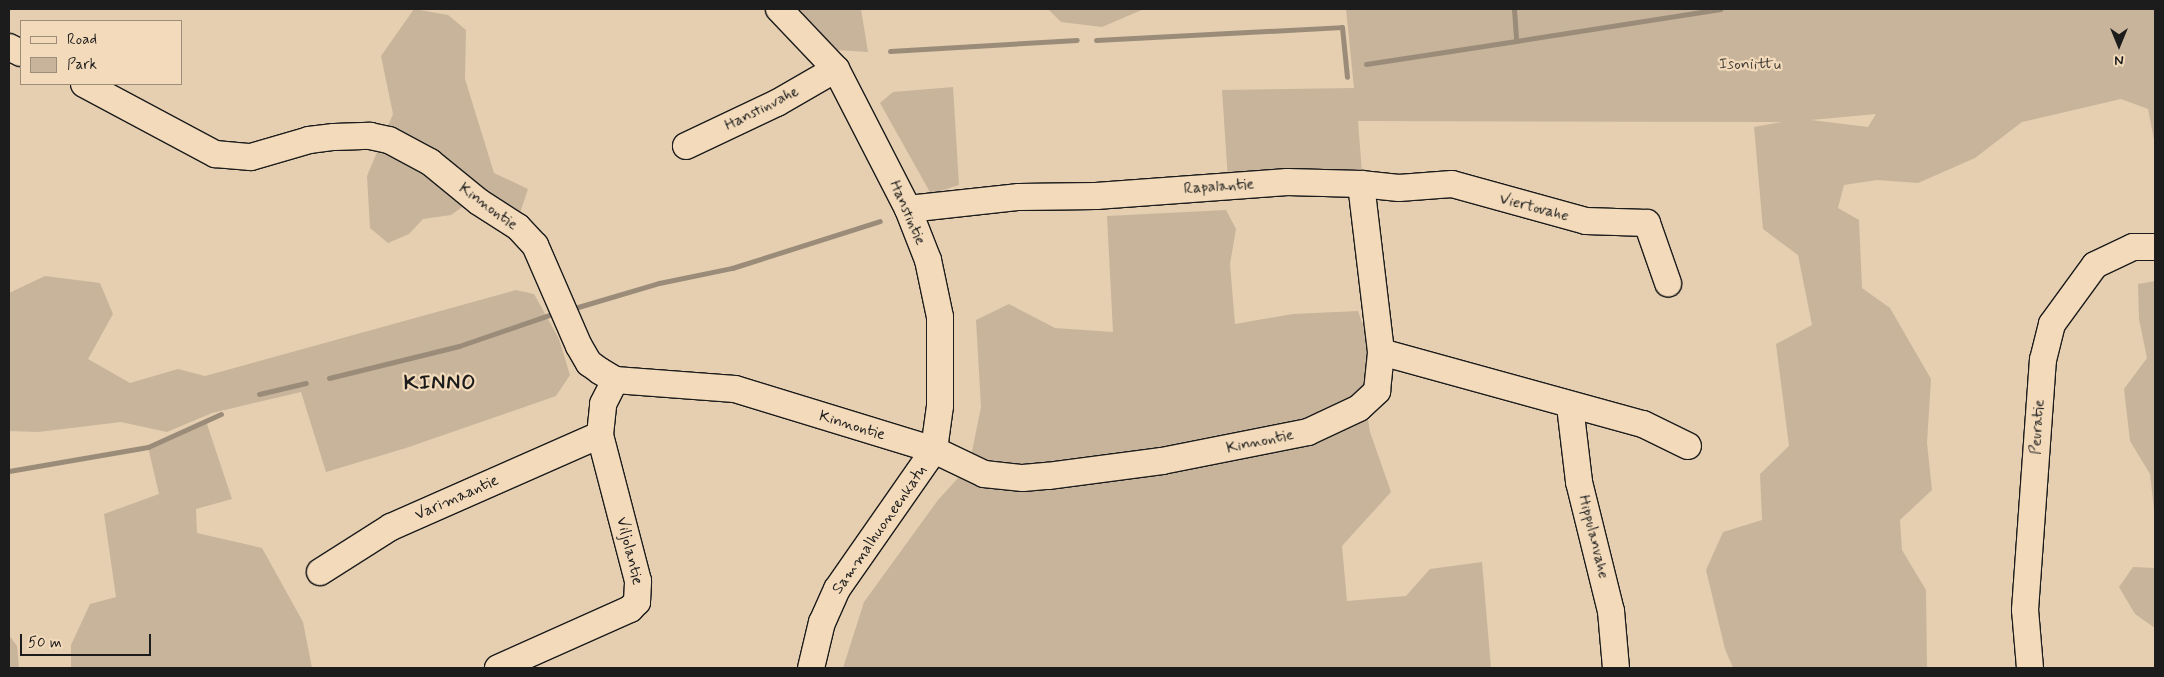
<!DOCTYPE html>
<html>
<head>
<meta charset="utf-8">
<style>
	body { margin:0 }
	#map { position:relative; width:2164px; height:677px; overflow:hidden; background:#e5cfb0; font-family:Mynerve,sans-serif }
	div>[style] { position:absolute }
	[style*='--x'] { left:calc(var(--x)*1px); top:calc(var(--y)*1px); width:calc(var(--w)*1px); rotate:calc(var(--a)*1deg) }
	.green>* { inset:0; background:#c7b49b }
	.stream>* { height:5px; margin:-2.5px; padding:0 2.5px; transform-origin:2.5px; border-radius:2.5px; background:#9b8c7a }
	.roads { filter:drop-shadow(1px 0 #1c1c1c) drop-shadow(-1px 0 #1c1c1c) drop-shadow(0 1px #1c1c1c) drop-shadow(0 -1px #1c1c1c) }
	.minor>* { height:26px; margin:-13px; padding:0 13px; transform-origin:13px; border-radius:13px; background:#f2daba }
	span { translate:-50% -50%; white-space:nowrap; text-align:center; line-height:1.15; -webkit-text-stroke:4.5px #f2daba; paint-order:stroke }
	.park-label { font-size:16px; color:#47423c }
	.street-label { font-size:16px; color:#1c1c1c }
	.district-label { font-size:21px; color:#1c1c1c; font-weight:700; letter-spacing:1px }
	.frame { position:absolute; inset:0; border:10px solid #1c1c1c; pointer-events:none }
	.legend { position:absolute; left:20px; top:20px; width:162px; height:65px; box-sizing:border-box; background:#f2daba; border:1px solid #9c8e7b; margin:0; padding:6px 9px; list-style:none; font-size:15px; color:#1c1c1c }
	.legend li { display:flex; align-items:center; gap:10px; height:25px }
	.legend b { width:25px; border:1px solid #9c8e7b }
	.north { position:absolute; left:2094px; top:20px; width:50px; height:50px; -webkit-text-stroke:4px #f2daba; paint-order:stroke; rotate:180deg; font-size:14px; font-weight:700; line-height:20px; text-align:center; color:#1c1c1c }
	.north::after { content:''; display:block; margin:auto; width:18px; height:22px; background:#1c1c1c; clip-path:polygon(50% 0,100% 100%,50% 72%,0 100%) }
	.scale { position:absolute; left:20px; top:634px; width:131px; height:22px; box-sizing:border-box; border:2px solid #1c1c1c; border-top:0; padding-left:6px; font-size:15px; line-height:18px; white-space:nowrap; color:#1c1c1c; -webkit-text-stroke:4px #f2daba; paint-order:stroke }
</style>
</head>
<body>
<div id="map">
	<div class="green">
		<div style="clip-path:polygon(414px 9px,448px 15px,466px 30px,465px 79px,494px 173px,528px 189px,520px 213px,479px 195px,451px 215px,423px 219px,409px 234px,388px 243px,370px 228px,367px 176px,393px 114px,381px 56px)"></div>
		<div style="clip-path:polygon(799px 9px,861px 9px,868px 52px,836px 50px)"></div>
		<div style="clip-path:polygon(1048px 9px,1144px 9px,1102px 27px,1061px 22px)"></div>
		<div style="clip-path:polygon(evenodd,1346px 9px,2155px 9px,2155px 145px,2148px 109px,2121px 99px,2022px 122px,1975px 158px,1918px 183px,1877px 180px,1844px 185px,1838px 208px,1859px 220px,1862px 288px,1890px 308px,1931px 379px,1927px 443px,1932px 490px,1900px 520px,1902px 550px,1926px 590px,1927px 668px,1733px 668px,1725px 649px,1706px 570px,1723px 532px,1762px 520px,1760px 474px,1789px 446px,1776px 344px,1812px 325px,1798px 255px,1763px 229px,1754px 127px,1782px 122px,1358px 121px,1362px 173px,1228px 180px,1222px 90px,1354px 88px,1346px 9px,1876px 114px,1868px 127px,1811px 120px,1876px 114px)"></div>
		<div style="clip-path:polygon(953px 87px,959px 185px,931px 194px,880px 103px,893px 92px)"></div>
		<div style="clip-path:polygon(1226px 210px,1236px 229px,1230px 264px,1235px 324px,1293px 314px,1358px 311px,1379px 370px,1366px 407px,1370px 432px,1391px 492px,1342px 546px,1347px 601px,1406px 596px,1430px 569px,1482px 562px,1491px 668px,843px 668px,864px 602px,938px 500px,969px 466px,981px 407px,976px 320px,1009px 304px,1055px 328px,1113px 332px,1107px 216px)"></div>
		<div style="clip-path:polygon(45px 276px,100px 283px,113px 314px,88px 359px,130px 383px,178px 369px,205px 376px,516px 290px,534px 294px,559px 339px,570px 375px,556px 396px,406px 448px,326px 472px,301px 392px,212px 413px,167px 432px,121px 422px,38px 432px,9px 431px,9px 293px)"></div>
		<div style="clip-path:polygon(2155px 281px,2155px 518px,2150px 474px,2130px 441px,2124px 389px,2147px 358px,2139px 319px,2138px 284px)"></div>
		<div style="clip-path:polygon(206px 421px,232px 499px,196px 509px,197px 533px,262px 548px,303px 622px,312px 668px,71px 668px,71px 645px,90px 604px,116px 597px,104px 514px,159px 494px,148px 447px)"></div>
		<div style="clip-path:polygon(2133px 567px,2155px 568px,2155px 628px,2135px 614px,2119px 587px)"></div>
		<div style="clip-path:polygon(9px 635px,17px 646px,19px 668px,9px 668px)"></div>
	</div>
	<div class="stream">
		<div style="--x:1514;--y:9;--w:32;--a:86"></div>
		<div style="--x:1516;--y:41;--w:207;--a:-8.9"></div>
		<div style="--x:1096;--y:40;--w:246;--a:-3"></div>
		<div style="--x:1342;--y:27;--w:50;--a:84.3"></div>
		<div style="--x:890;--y:51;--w:187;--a:-3.4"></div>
		<div style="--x:1366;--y:64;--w:152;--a:-8.7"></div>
		<div style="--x:578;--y:307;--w:84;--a:-16.5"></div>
		<div style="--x:659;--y:283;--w:75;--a:-11.6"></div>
		<div style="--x:732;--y:268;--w:155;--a:-17.6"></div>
		<div style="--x:329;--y:378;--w:134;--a:-13.8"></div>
		<div style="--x:459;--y:346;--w:95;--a:-19"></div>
		<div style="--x:259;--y:394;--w:48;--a:-13.2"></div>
		<div style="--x:9;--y:471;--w:141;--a:-9.8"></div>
		<div style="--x:148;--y:447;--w:80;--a:-24.3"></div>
	</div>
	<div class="roads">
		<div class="minor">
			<div style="--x:779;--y:9;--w:83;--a:46.5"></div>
			<div style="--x:836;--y:69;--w:157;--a:62.8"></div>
			<div style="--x:908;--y:209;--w:55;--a:68.6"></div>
			<div style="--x:928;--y:260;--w:58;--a:78.1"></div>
			<div style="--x:940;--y:317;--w:89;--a:90"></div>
			<div style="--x:940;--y:406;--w:44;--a:97.8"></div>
			<div style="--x:934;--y:450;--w:169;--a:124.9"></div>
			<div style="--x:837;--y:589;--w:36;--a:114"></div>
			<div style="--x:822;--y:622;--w:47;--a:103.4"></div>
			<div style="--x:9;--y:47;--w:13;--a:27"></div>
			<div style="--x:84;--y:84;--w:149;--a:28.1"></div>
			<div style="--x:215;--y:154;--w:36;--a:5"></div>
			<div style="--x:251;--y:157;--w:60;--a:-16.3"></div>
			<div style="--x:309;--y:140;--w:25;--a:-7"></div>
			<div style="--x:334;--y:137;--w:36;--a:-2"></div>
			<div style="--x:370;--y:136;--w:19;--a:12"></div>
			<div style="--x:389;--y:140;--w:47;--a:28.2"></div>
			<div style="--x:430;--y:162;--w:63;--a:39.2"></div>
			<div style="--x:479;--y:202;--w:46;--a:32.7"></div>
			<div style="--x:518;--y:227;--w:25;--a:47"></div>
			<div style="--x:535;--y:245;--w:110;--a:66.5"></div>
			<div style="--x:579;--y:346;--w:20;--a:60"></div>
			<div style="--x:589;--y:363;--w:14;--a:36"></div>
			<div style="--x:600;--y:371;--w:17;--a:31"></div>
			<div style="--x:615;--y:380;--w:120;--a:4.3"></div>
			<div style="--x:735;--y:389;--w:208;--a:17"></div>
			<div style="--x:934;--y:450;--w:55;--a:25.6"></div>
			<div style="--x:984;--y:474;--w:39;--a:6"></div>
			<div style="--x:1023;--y:478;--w:25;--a:-5"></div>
			<div style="--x:1048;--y:476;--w:115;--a:-7.5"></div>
			<div style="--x:1162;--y:461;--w:149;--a:-11.2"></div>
			<div style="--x:1308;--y:432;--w:56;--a:-25.2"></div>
			<div style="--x:1359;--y:408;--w:25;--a:-43"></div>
			<div style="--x:1377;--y:391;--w:39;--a:-84"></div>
			<div style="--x:1381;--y:352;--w:272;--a:15.4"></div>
			<div style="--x:1643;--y:424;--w:50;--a:26.1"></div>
			<div style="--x:686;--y:146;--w:101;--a:-25.3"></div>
			<div style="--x:777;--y:103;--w:68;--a:-30"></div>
			<div style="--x:1361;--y:184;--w:38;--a:6"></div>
			<div style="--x:1399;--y:188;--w:53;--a:-4.3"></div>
			<div style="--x:1452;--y:184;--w:139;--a:15.4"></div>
			<div style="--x:1586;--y:221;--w:61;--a:1.9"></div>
			<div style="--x:1647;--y:223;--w:64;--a:70.7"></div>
			<div style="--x:908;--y:209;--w:112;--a:-6.2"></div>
			<div style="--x:1019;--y:197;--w:77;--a:-0.7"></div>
			<div style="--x:1096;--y:196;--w:192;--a:-4.2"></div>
			<div style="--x:1287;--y:182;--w:74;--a:1.5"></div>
			<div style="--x:1361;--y:184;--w:169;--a:83.2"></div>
			<div style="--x:1570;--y:406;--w:77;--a:83.2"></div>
			<div style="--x:1579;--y:482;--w:133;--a:76.1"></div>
			<div style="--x:1611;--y:611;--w:57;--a:85"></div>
			<div style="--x:320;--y:572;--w:84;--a:-32.4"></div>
			<div style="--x:391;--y:527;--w:228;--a:-23.8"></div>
			<div style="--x:498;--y:668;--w:145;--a:-24.1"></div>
			<div style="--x:630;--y:609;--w:10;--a:-45"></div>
			<div style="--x:637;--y:602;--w:21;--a:-87"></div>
			<div style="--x:638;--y:581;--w:151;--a:-104.6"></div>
			<div style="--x:600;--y:435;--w:31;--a:-84"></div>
			<div style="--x:603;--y:404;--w:27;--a:-63"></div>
			<div style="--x:2030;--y:668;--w:58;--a:-94.9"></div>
			<div style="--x:2025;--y:610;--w:251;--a:-85.9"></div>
			<div style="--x:2043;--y:360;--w:37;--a:-76"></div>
			<div style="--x:2052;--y:324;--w:73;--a:-53.9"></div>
			<div style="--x:2095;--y:265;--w:42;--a:-25.3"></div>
			<div style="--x:2133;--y:247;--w:22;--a:0"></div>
		</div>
	</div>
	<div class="park-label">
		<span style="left:1750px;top:65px">Isoniittu</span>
	</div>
	<div class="street-label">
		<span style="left:762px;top:109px;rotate:-27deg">Hanstinvahe</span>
		<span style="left:1219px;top:187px;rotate:-4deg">Rapalantie</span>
		<span style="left:488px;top:207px;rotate:36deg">Kinnontie</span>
		<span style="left:1534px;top:208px;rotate:15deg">Viertovahe</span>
		<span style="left:907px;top:213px;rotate:66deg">Hanstintie</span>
		<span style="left:852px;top:426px;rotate:17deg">Kinnontie</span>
		<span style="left:2038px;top:427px;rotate:-86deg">Peuratie</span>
		<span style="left:1260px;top:442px;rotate:-12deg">Kinnontie</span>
		<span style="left:457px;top:498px;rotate:-24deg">Varimaantie</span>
		<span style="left:880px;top:530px;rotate:-55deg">Sammalhuoneenkatu</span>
		<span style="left:1593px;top:537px;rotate:76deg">Hippulanvahe</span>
		<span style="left:629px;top:551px;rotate:76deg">Viljolantie</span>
	</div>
	<div class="district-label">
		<span style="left:440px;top:383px">KINNO</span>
	</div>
	<div class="frame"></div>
	<ul class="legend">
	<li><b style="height:6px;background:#f2daba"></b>Road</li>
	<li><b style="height:14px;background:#c7b49b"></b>Park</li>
	</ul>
	<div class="north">N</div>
	<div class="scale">50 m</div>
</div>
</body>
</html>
